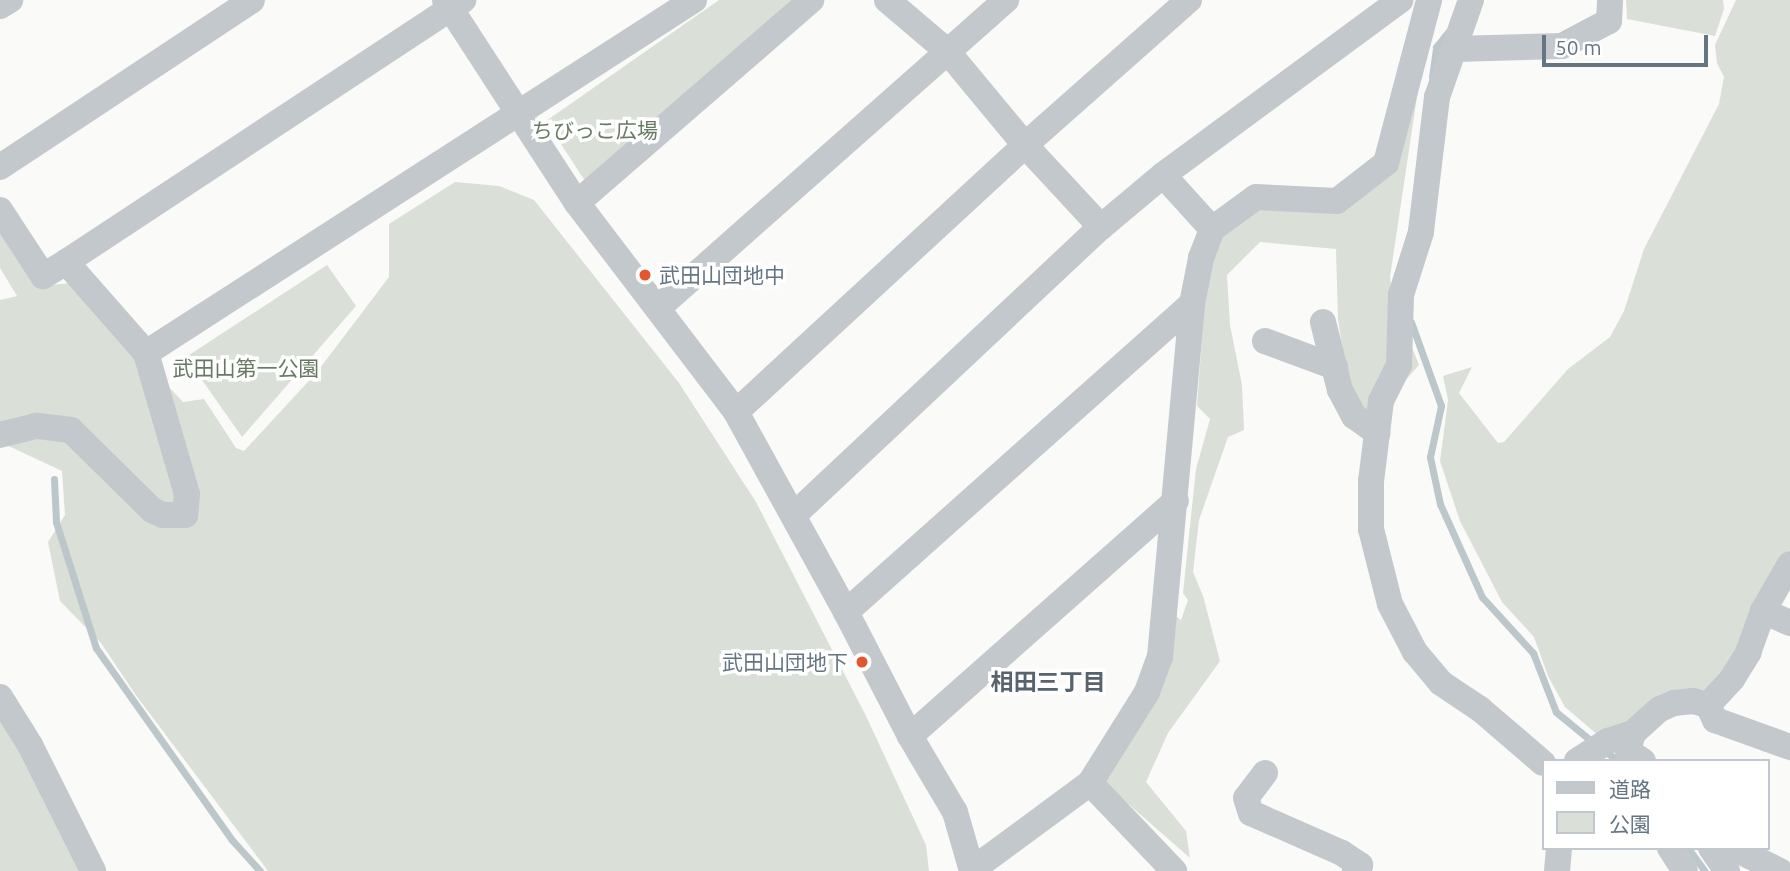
<!DOCTYPE html>
<html>
<head>
<meta charset="utf-8">
<style>
	body { margin:0 }
	#map { position:relative; width:1790px; height:871px; overflow:hidden; background:#fafaf8; font-family:Ubuntu,"Noto Sans JP",sans-serif }
	div>[style] { position:absolute }
	[style*='--x'] { left:calc(var(--x)*1px); top:calc(var(--y)*1px); width:calc(var(--w)*1px); rotate:calc(var(--a)*1deg) }
	.green>* { inset:0; background:#dadfd7 }
	.stream>* { height:7px; margin:-3.5px; padding:0 3.5px; transform-origin:3.5px; border-radius:3.5px; background:#bbc7cb }
	.minor>* { height:26px; margin:-13px; padding:0 13px; transform-origin:13px; border-radius:13px; background:#c3c8cc }
	.dots>* { width:19px; height:19px; translate:-50% -50%; box-sizing:border-box; border:4px solid #fff; border-radius:50% }
	span { translate:-50% -50%; white-space:nowrap; text-align:center; line-height:1.15; -webkit-text-stroke:7px #fff; paint-order:stroke }
	.park-label { font-size:21px; color:#687a64 }
	.poi-label { font-size:21px; color:#657683 }
	.left { translate:0 -50%; text-align:left }
	.right { translate:-100% -50%; text-align:right }
	.neighbourhood-label { font-size:23px; color:#57646e; font-weight:700 }
	.legend { position:absolute; left:1542px; top:759px; width:228px; height:91px; box-sizing:border-box; background:#fff; border:2px solid #c1c8cd; margin:0; padding:9px 12px; list-style:none; font-size:21px; color:#657683 }
	.legend li { display:flex; align-items:center; gap:14px; height:35px }
	.legend b { width:35px; border:2px solid #c1c8cd }
	.scale { position:absolute; left:1542px; top:35px; width:166px; height:32px; box-sizing:border-box; border:4px solid #657683; border-top:0; padding-left:9px; font-size:21px; line-height:24px; white-space:nowrap; color:#657683; -webkit-text-stroke:5px #fff; paint-order:stroke }
</style>
</head>
<body>
<div id="map">
	<div class="green">
		<div style="clip-path:polygon(719px 0,799px 0,587px 184px,546px 121px)"></div>
		<div style="clip-path:polygon(1626px 0,1723px 0,1724px 9px,1715px 36px,1627px 19px)"></div>
		<div style="clip-path:polygon(1736px 0,1790px 0,1790px 555px,1741px 660px,1705px 695px,1599px 736px,1565px 707px,1548px 676px,1534px 637px,1502px 602px,1460px 521px,1440px 461px,1448px 400px,1443px 376px,1472px 367px,1459px 393px,1498px 443px,1504px 442px,1568px 369px,1610px 337px,1624px 311px,1644px 249px,1719px 104px,1724px 77px,1717px 63px,1715px 45px)"></div>
		<div style="clip-path:polygon(1418px 90px,1390px 277px,1392px 297px,1419px 365px,1394px 393px,1365px 412px,1347px 380px,1338px 319px,1336px 249px,1260px 242px,1227px 275px,1230px 325px,1242px 385px,1244px 430px,1228px 437px,1199px 520px,1193px 572px,1203px 596px,1220px 661px,1168px 733px,1146px 782px,1186px 831px,1190px 858px,1101px 780px,1174px 615px,1181px 620px,1188px 600px,1183px 593px,1196px 469px,1210px 419px,1197px 406px,1207px 269px,1215px 231px,1260px 208px,1339px 211px)"></div>
		<div style="clip-path:polygon(455px 182px,499px 186px,534px 200px,679px 383px,756px 502px,866px 716px,926px 845px,929px 871px,268px 871px,135px 694px,101px 643px,60px 601px,48px 542px,65px 515px,62px 471px,0 442px,0 300px,17px 296px,0 268px,0 229px,40px 286px,71px 283px,183px 402px,204px 399px,236px 448px,244px 451px,317px 372px,389px 277px,389px 224px)"></div>
		<div style="clip-path:polygon(327px 265px,356px 306px,242px 437px,186px 357px)"></div>
		<div style="clip-path:polygon(0 709px,86px 871px,0 871px)"></div>
	</div>
	<div class="stream">
		<div style="--x:1432;--y:77;--w:30;--a:-82"></div>
		<div style="--x:1436;--y:47;--w:21;--a:-51"></div>
		<div style="--x:1411;--y:322;--w:89;--a:70.3"></div>
		<div style="--x:1441;--y:406;--w:52;--a:102.2"></div>
		<div style="--x:1430;--y:457;--w:48;--a:78"></div>
		<div style="--x:1440;--y:504;--w:102;--a:65.7"></div>
		<div style="--x:1482;--y:597;--w:76;--a:47.7"></div>
		<div style="--x:1533;--y:653;--w:63;--a:68.7"></div>
		<div style="--x:1556;--y:712;--w:50;--a:39.4"></div>
		<div style="--x:54;--y:479;--w:43;--a:87.3"></div>
		<div style="--x:56;--y:522;--w:132;--a:72.4"></div>
		<div style="--x:96;--y:648;--w:235;--a:54.7"></div>
		<div style="--x:232;--y:840;--w:42;--a:47.9"></div>
		<div style="--x:1605;--y:751;--w:16;--a:38"></div>
		<div style="--x:1688;--y:848;--w:29;--a:54"></div>
	</div>
	<div class="minor">
		<div style="--x:445;--y:0;--w:242;--a:57"></div>
		<div style="--x:577;--y:203;--w:263;--a:52.7"></div>
		<div style="--x:736;--y:412;--w:228;--a:61.2"></div>
		<div style="--x:846;--y:612;--w:140;--a:62.7"></div>
		<div style="--x:910;--y:736;--w:88;--a:59.4"></div>
		<div style="--x:955;--y:812;--w:61;--a:73.9"></div>
		<div style="--x:887;--y:0;--w:79;--a:40.4"></div>
		<div style="--x:947;--y:51;--w:122;--a:50.3"></div>
		<div style="--x:1025;--y:145;--w:112;--a:47.2"></div>
		<div style="--x:1471;--y:0;--w:103;--a:109.3"></div>
		<div style="--x:1437;--y:97;--w:136;--a:96.8"></div>
		<div style="--x:1421;--y:232;--w:66;--a:107.6"></div>
		<div style="--x:1401;--y:295;--w:70;--a:91.6"></div>
		<div style="--x:1399;--y:365;--w:40;--a:116.6"></div>
		<div style="--x:1381;--y:401;--w:81;--a:97.1"></div>
		<div style="--x:1371;--y:481;--w:48;--a:90"></div>
		<div style="--x:1371;--y:529;--w:77;--a:75.8"></div>
		<div style="--x:1390;--y:604;--w:54;--a:62.5"></div>
		<div style="--x:1415;--y:652;--w:40;--a:50"></div>
		<div style="--x:1441;--y:683;--w:47;--a:33.7"></div>
		<div style="--x:1480;--y:709;--w:83;--a:40.6"></div>
		<div style="--x:0;--y:6;--w:12;--a:-31"></div>
		<div style="--x:1455;--y:49;--w:107;--a:-1.6"></div>
		<div style="--x:1562;--y:46;--w:53;--a:-28"></div>
		<div style="--x:1609;--y:21;--w:21;--a:-87"></div>
		<div style="--x:0;--y:167;--w:302;--a:-33.5"></div>
		<div style="--x:1163;--y:175;--w:73;--a:47.8"></div>
		<div style="--x:577;--y:203;--w:310;--a:-40.9"></div>
		<div style="--x:0;--y:210;--w:79;--a:56.9"></div>
		<div style="--x:43;--y:276;--w:27;--a:-31"></div>
		<div style="--x:66;--y:262;--w:121;--a:48.7"></div>
		<div style="--x:146;--y:353;--w:147;--a:73.8"></div>
		<div style="--x:187;--y:494;--w:21;--a:95"></div>
		<div style="--x:185;--y:515;--w:22;--a:180"></div>
		<div style="--x:163;--y:515;--w:12;--a:-156"></div>
		<div style="--x:152;--y:510;--w:114;--a:-135.4"></div>
		<div style="--x:71;--y:430;--w:35;--a:-173"></div>
		<div style="--x:36;--y:426;--w:37;--a:166"></div>
		<div style="--x:66;--y:262;--w:476;--a:-33.4"></div>
		<div style="--x:658;--y:308;--w:465;--a:-41.5"></div>
		<div style="--x:1323;--y:322;--w:70;--a:76"></div>
		<div style="--x:1340;--y:390;--w:30;--a:62"></div>
		<div style="--x:1354;--y:416;--w:29;--a:36"></div>
		<div style="--x:1265;--y:341;--w:75;--a:20.4"></div>
		<div style="--x:146;--y:353;--w:652;--a:-32.79"></div>
		<div style="--x:736;--y:412;--w:393;--a:-42.7"></div>
		<div style="--x:1025;--y:145;--w:219;--a:-41.5"></div>
		<div style="--x:794;--y:515;--w:421;--a:-43.2"></div>
		<div style="--x:1101;--y:227;--w:81;--a:-40"></div>
		<div style="--x:1163;--y:175;--w:295;--a:-36.4"></div>
		<div style="--x:1763;--y:611;--w:30;--a:24"></div>
		<div style="--x:846;--y:612;--w:463;--a:-41.7"></div>
		<div style="--x:0;--y:697;--w:57;--a:58"></div>
		<div style="--x:30;--y:745;--w:141;--a:63.4"></div>
		<div style="--x:1708;--y:705;--w:17;--a:65"></div>
		<div style="--x:1715;--y:720;--w:80;--a:19.8"></div>
		<div style="--x:1633;--y:733;--w:19;--a:106"></div>
		<div style="--x:1628;--y:751;--w:18;--a:34"></div>
		<div style="--x:910;--y:736;--w:355;--a:-41.5"></div>
		<div style="--x:1577;--y:761;--w:37;--a:-33"></div>
		<div style="--x:1608;--y:741;--w:26;--a:-18"></div>
		<div style="--x:1633;--y:733;--w:36;--a:-42"></div>
		<div style="--x:1660;--y:709;--w:15;--a:-23"></div>
		<div style="--x:1674;--y:703;--w:19;--a:-6"></div>
		<div style="--x:1693;--y:701;--w:16;--a:15"></div>
		<div style="--x:1708;--y:705;--w:35;--a:-47"></div>
		<div style="--x:1732;--y:679;--w:31;--a:-58"></div>
		<div style="--x:1748;--y:653;--w:45;--a:-70.3"></div>
		<div style="--x:1763;--y:611;--w:54;--a:-60.1"></div>
		<div style="--x:1265;--y:773;--w:31;--a:127"></div>
		<div style="--x:1246;--y:798;--w:16;--a:72"></div>
		<div style="--x:1251;--y:813;--w:99;--a:23.7"></div>
		<div style="--x:1342;--y:853;--w:22;--a:34"></div>
		<div style="--x:1360;--y:865;--w:8;--a:130"></div>
		<div style="--x:1090;--y:783;--w:122;--a:46.3"></div>
		<div style="--x:1670;--y:848;--w:27;--a:57"></div>
		<div style="--x:1711;--y:848;--w:28;--a:55"></div>
		<div style="--x:1733;--y:848;--w:52;--a:26.1"></div>
		<div style="--x:972;--y:870;--w:147;--a:-36.4"></div>
		<div style="--x:1090;--y:783;--w:107;--a:-57.9"></div>
		<div style="--x:1147;--y:692;--w:37;--a:-70"></div>
		<div style="--x:1160;--y:657;--w:354;--a:-84.8"></div>
		<div style="--x:1192;--y:304;--w:47;--a:-78.9"></div>
		<div style="--x:1201;--y:258;--w:31;--a:-69"></div>
		<div style="--x:1212;--y:229;--w:54;--a:-36"></div>
		<div style="--x:1256;--y:197;--w:81;--a:2.8"></div>
		<div style="--x:1337;--y:201;--w:62;--a:-37.8"></div>
		<div style="--x:1386;--y:163;--w:169;--a:-75.2"></div>
		<div style="--x:1557;--y:871;--w:23;--a:-85"></div>
	</div>
	<div class="dots">
		<div style="left:645px;top:275px;background:#e4572e"></div>
		<div style="left:862px;top:662px;background:#e4572e"></div>
	</div>
	<div class="park-label">
		<span style="left:595px;top:130px">ちびっこ広場</span>
		<span style="left:246px;top:368px">武田山第一公園</span>
	</div>
	<div class="poi-label">
		<span class="left" style="left:659px;top:275px">武田山団地中</span>
		<span class="right" style="left:848px;top:662px">武田山団地下</span>
	</div>
	<div class="neighbourhood-label">
		<span style="left:1048px;top:682px">相田三丁目</span>
	</div>
	<ul class="legend">
	<li><b style="height:9px;background:#c3c8cc"></b>道路</li>
	<li><b style="height:19px;background:#dadfd7"></b>公園</li>
	</ul>
	<div class="scale">50 m</div>
</div>
</body>
</html>
